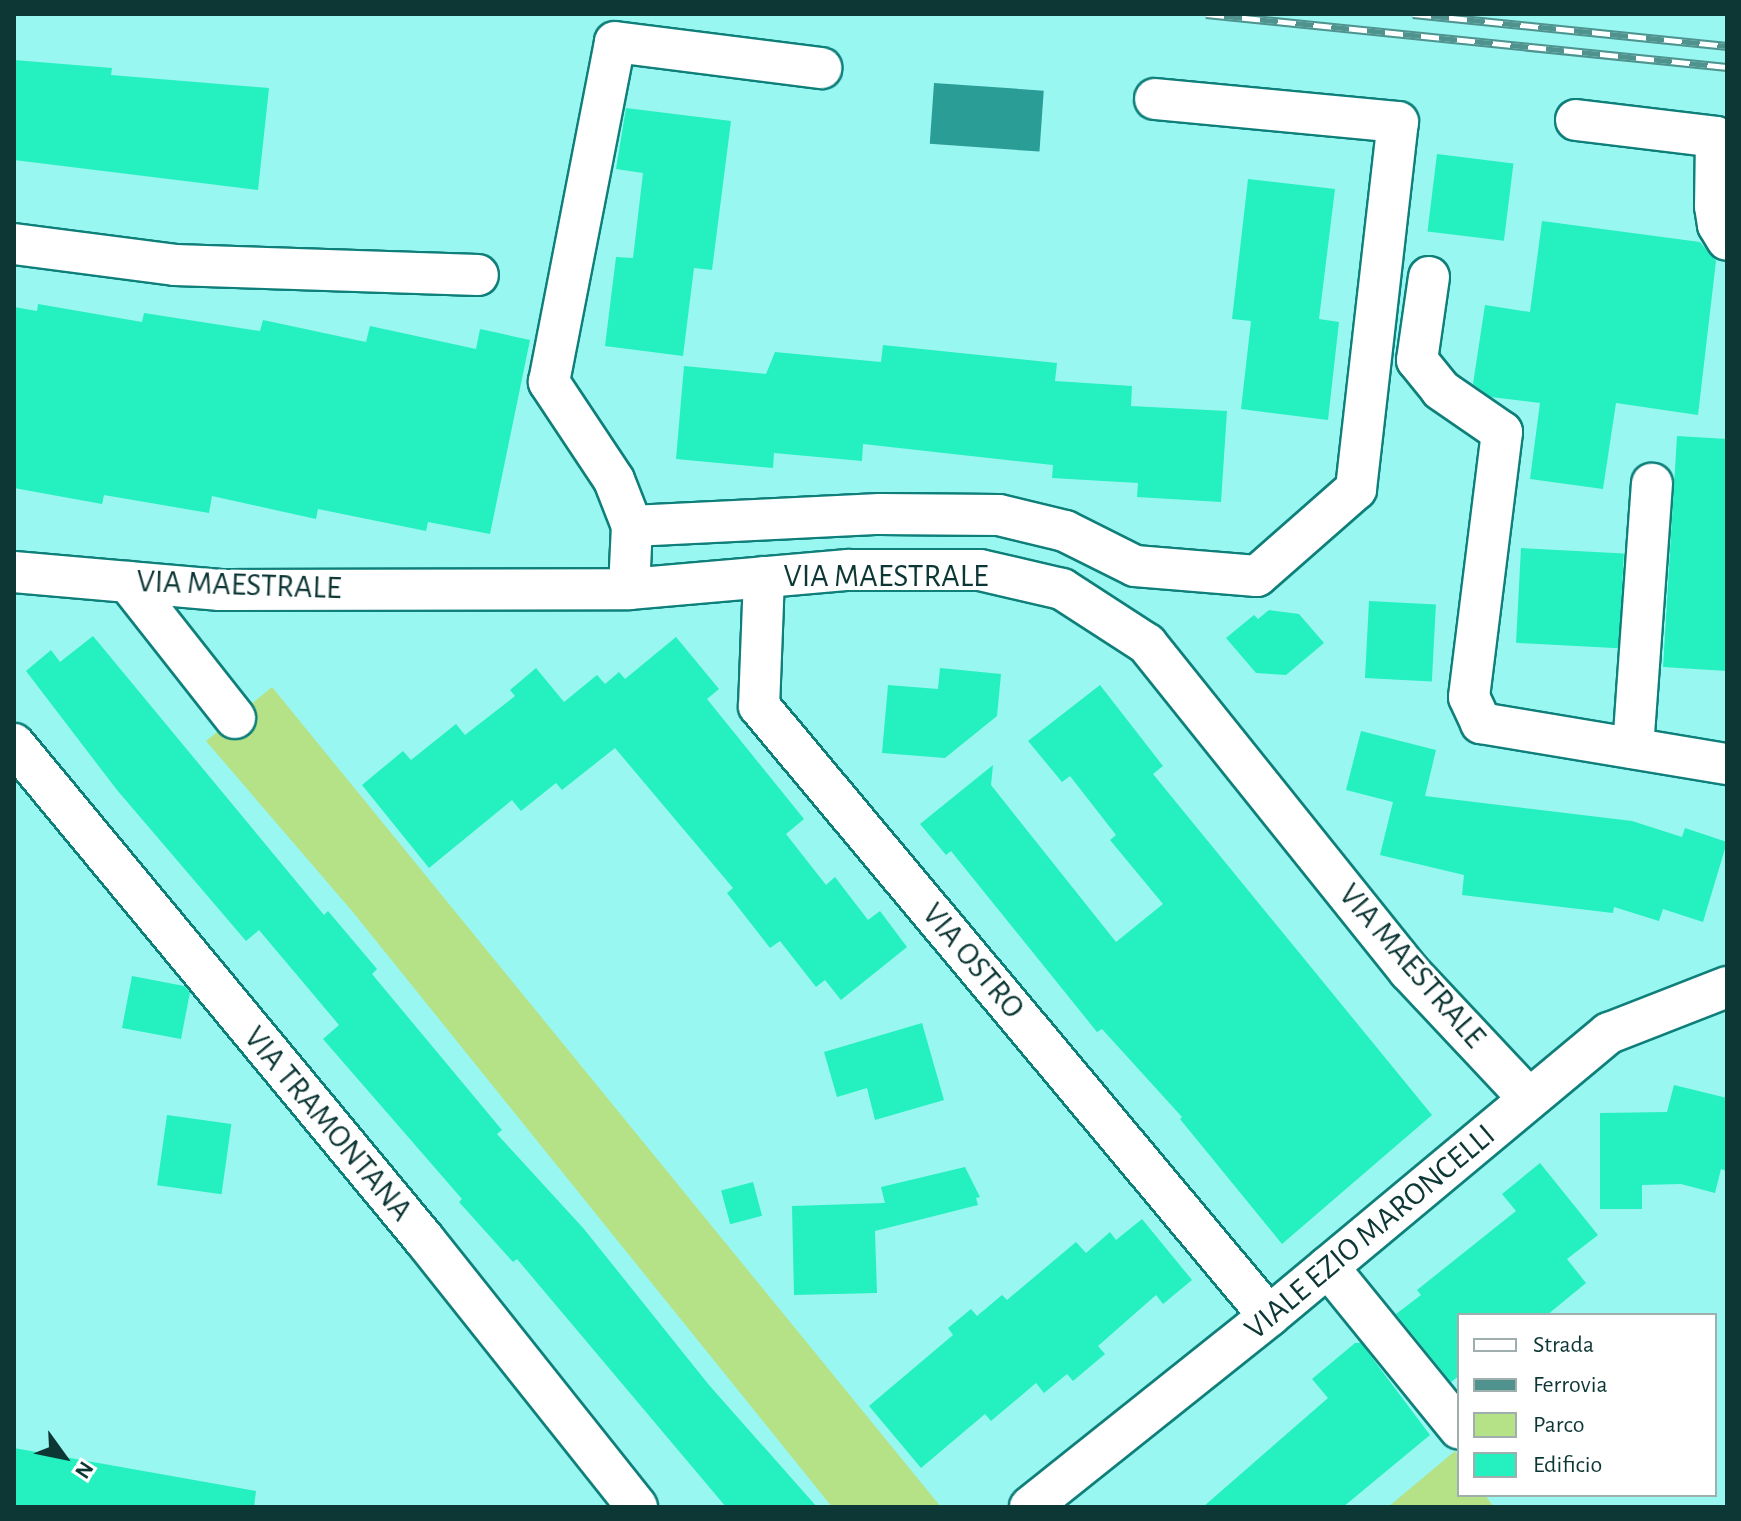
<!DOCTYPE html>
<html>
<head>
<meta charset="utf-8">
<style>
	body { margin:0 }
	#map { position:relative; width:1741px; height:1521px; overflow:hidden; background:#99f7f1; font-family:"Alegreya Sans",sans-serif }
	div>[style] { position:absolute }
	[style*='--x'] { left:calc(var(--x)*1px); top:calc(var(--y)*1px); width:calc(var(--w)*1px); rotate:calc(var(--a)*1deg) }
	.green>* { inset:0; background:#b5e287 }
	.water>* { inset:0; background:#2b9d97; transform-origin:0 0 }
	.building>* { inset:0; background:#24f1bf; transform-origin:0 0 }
	.roads { filter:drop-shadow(2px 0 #0f7f7a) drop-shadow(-2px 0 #0f7f7a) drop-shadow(0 2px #0f7f7a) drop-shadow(0 -2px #0f7f7a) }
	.minor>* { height:40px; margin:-20px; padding:0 20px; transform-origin:20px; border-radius:20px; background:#fff }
	.rail>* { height:9px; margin-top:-4.5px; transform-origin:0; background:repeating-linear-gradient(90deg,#fff 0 18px,#4f928e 0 36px); box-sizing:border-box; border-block:2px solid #4f928e }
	span { translate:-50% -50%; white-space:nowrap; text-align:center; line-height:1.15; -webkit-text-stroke:7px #fff; paint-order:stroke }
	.street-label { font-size:32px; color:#0d3735 }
	.frame { position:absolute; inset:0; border:16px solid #0d3735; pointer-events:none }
	.legend { position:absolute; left:1457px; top:1313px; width:260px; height:184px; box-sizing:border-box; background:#fff; border:2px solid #9eafae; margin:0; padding:10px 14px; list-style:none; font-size:24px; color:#0d3735 }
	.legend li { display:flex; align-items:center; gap:16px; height:40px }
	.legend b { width:40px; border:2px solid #9eafae }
	.north { position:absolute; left:24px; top:1417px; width:80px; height:80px; -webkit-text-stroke:6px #fff; paint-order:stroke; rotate:123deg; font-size:22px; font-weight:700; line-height:32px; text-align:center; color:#0d3735 }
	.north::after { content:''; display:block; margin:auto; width:28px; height:36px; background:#0d3735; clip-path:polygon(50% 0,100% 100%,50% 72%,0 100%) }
</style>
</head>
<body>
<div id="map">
	<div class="green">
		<div style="clip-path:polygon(272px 687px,941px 1507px,832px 1507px,352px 911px,206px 741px)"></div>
		<div style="clip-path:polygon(1455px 1451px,1459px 1457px,1459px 1495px,1485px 1495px,1494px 1507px,1388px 1507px)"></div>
	</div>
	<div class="water">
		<div style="left:934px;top:83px;width:110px;height:61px;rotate:4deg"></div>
	</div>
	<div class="building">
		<div style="clip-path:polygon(14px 60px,112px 68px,111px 75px,269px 88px,258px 190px,14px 160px)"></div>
		<div style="clip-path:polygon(626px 108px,731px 121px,712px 270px,694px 268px,683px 356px,605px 346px,616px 257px,633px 258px,643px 173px,616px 169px)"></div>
		<div style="left:1437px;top:154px;width:77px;height:78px;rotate:7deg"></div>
		<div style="clip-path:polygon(1248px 179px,1335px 189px,1319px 319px,1339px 322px,1328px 420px,1241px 409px,1251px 321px,1232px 319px)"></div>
		<div style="clip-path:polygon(1542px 221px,1700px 242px,1716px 261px,1698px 415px,1616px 403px,1603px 489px,1530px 479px,1540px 403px,1491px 397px,1473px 384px,1485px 305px,1530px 312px)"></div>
		<div style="clip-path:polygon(38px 304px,142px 322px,144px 313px,260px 331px,263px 320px,366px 342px,370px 326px,476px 349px,480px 329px,530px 340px,490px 534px,428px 522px,426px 531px,318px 509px,316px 519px,212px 496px,209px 513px,104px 495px,102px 504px,14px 488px,14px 307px,37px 311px)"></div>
		<div style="clip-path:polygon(883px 345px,1057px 363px,1055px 381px,1132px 386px,1131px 406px,1227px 411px,1221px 502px,1137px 497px,1138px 483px,1052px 478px,1053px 465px,863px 444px,862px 461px,774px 453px,773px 468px,676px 459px,684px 366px,766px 374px,775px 352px,881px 362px)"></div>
		<div style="clip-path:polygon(1677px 436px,1727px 439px,1727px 671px,1663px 667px)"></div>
		<div style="left:1521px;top:548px;width:103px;height:95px;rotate:3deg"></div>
		<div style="left:1369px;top:601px;width:67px;height:77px;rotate:3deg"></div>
		<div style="clip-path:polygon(1269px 610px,1299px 614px,1324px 643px,1286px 675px,1256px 673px,1226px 638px,1254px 615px,1258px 619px)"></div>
		<div style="clip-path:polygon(93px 636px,324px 915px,328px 911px,377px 969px,372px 974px,502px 1130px,497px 1134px,584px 1229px,709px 1385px,817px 1507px,726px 1507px,517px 1259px,513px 1262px,459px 1202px,462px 1199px,323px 1039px,339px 1025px,259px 930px,246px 941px,117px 790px,26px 671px,51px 650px,60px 662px)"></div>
		<div style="clip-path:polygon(676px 637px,719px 689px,707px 699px,804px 819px,786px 834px,826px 885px,835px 877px,868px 920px,880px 911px,907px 947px,841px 1000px,825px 980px,816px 987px,780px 941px,770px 948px,727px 893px,733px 888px,615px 748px,562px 790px,556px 783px,521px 811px,512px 800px,429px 868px,362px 785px,403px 751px,411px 760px,456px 724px,465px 735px,515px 696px,510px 690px,536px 668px,564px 702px,597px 675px,605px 684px,619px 672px,625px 679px)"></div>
		<div style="clip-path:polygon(940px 668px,1001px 674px,997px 716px,945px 758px,882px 753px,888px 685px,938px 689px)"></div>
		<div style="clip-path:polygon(1100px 685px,1163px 766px,1153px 774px,1432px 1115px,1282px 1244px,1180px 1119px,1182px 1117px,1102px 1029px,1097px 1032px,951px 851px,946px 855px,920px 824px,993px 765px,991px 785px,1116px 942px,1163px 904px,1110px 840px,1116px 835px,1070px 776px,1062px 782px,1028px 741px)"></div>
		<div style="clip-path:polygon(1361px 731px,1436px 750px,1425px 796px,1632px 821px,1682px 837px,1685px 828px,1727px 842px,1703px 922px,1663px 909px,1659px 921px,1614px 907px,1613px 913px,1462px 895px,1464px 875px,1380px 855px,1393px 802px,1346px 790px)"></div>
		<div style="clip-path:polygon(132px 976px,184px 986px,190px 992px,181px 1039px,122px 1028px)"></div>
		<div style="clip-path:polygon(922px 1023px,944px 1100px,875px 1120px,867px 1088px,837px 1097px,824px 1052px)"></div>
		<div style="clip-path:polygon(1674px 1085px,1727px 1098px,1727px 1171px,1721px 1169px,1715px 1193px,1681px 1184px,1642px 1185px,1642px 1209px,1600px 1209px,1600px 1113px,1667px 1112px)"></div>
		<div style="left:167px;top:1115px;width:65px;height:71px;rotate:8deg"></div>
		<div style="clip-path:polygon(1540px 1163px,1598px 1235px,1567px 1259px,1586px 1283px,1547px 1315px,1459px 1315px,1459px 1376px,1451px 1382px,1396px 1314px,1421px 1295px,1417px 1290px,1516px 1211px,1502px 1194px)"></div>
		<div style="clip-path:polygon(965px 1167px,980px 1197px,976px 1198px,978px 1205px,875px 1231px,877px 1293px,794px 1295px,792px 1206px,885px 1203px,881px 1187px)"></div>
		<div style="left:753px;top:1182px;width:35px;height:33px;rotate:75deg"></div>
		<div style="clip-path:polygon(1142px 1219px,1192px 1280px,1163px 1304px,1156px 1295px,1098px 1346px,1105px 1354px,1073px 1381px,1067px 1374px,1044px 1393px,1036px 1383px,991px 1421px,985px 1414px,921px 1468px,869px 1406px,953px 1335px,948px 1328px,971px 1309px,977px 1316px,1002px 1295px,1007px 1300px,1076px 1242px,1086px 1253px,1110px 1232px,1116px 1240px)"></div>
		<div style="clip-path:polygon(1355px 1343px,1361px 1343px,1430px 1435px,1343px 1507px,1203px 1507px,1328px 1398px,1312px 1379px)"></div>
		<div style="clip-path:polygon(14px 1448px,256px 1491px,254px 1507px,14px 1507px)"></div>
	</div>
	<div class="roads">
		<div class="minor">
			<div style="--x:1576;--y:120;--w:141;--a:6.9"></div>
			<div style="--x:1716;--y:137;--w:69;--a:90.8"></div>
			<div style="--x:1715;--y:206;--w:19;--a:81"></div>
			<div style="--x:1718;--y:225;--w:17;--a:59"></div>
			<div style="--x:14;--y:244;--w:162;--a:7.4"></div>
			<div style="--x:175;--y:265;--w:303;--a:1.9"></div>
			<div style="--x:1429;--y:277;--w:84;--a:98.2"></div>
			<div style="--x:1417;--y:360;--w:38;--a:51"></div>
			<div style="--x:1441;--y:390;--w:74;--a:34.5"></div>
			<div style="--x:1502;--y:432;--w:267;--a:97.1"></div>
			<div style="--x:1469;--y:697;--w:29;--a:65"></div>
			<div style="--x:1481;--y:723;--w:249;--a:9.5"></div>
			<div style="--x:632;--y:526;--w:248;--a:-2.8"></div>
			<div style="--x:880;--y:514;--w:119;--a:0.5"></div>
			<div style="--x:999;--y:515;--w:68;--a:13.6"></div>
			<div style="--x:1065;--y:531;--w:78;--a:26.6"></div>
			<div style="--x:1135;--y:566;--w:122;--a:4.7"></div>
			<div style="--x:1257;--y:576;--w:132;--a:-41.3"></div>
			<div style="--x:1356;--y:489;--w:369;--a:-83.5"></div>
			<div style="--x:1398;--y:122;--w:244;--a:-174.6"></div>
			<div style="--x:14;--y:572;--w:207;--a:5"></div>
			<div style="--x:220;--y:590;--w:409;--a:-0.1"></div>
			<div style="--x:629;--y:589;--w:220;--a:-5"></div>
			<div style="--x:848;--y:570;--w:132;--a:0"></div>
			<div style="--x:980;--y:570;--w:84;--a:13"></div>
			<div style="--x:1062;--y:589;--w:101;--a:32.9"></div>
			<div style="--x:1147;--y:644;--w:419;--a:51.3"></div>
			<div style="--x:1409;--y:971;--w:175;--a:46.8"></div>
			<div style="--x:764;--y:577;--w:129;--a:92.2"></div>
			<div style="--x:759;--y:706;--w:795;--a:50.1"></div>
			<div style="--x:128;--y:582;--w:173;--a:51.8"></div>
			<div style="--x:629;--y:589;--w:63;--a:-87.3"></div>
			<div style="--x:632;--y:526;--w:49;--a:-111.4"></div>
			<div style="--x:614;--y:480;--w:118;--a:-123.6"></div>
			<div style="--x:549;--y:382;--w:346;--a:-79"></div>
			<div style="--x:615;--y:42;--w:208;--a:7.2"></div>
			<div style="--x:14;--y:744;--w:643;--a:50.37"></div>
			<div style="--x:424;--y:1239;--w:342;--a:51.5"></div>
			<div style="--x:1633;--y:748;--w:265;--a:-85.9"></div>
			<div style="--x:1328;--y:1267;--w:208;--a:50.9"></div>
			<div style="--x:1030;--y:1507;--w:306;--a:-38.6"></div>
			<div style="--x:1269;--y:1316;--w:442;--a:-39.8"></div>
			<div style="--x:1609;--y:1033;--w:127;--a:-21.3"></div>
		</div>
	</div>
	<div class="rail">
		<div style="--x:1206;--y:14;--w:524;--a:5.81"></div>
		<div style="--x:1413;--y:14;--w:316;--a:5.8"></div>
	</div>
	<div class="street-label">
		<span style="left:886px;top:576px">VIA MAESTRALE</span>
		<span style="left:239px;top:585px;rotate:2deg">VIA MAESTRALE</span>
		<span style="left:973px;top:961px;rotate:50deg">VIA OSTRO</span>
		<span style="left:1412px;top:966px;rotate:49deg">VIA MAESTRALE</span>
		<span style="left:328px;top:1124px;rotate:50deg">VIA TRAMONTANA</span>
		<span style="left:1370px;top:1232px;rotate:-40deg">VIALE EZIO MARONCELLI</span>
	</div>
	<div class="frame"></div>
	<ul class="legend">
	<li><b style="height:10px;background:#fff"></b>Strada</li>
	<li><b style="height:10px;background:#4f928e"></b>Ferrovia</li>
	<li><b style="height:22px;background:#b5e287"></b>Parco</li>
	<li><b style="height:22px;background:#24f1bf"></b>Edificio</li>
	</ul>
	<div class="north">N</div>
</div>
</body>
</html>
